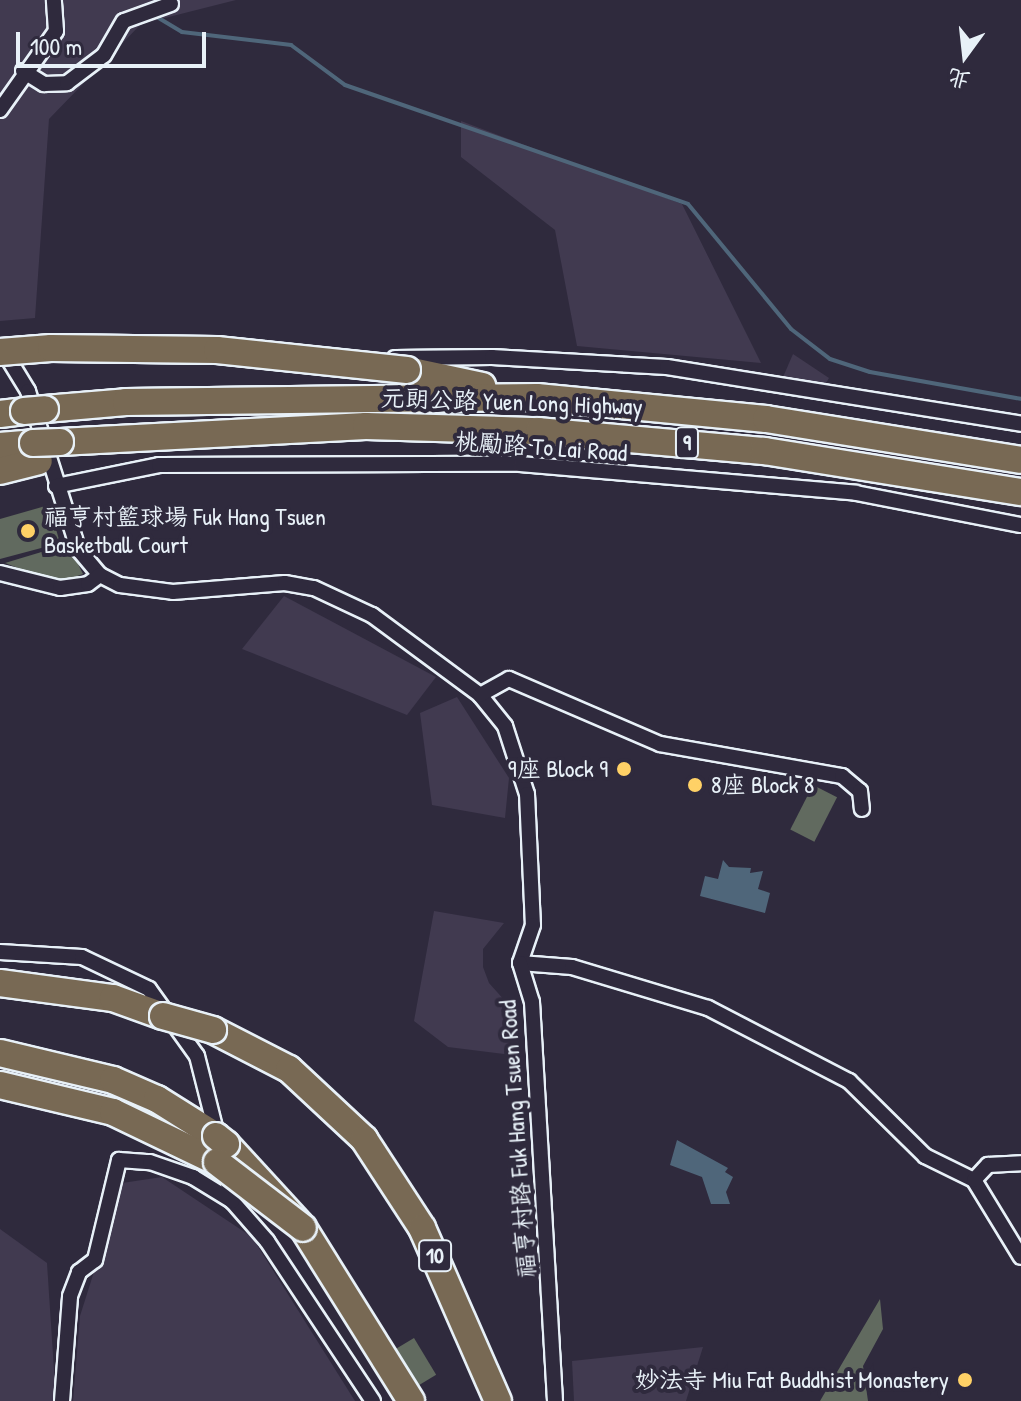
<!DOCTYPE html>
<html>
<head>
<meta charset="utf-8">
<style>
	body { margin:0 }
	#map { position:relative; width:1021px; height:1401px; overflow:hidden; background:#2f2a3d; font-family:"Patrick Hand","LXGW WenKai TC",sans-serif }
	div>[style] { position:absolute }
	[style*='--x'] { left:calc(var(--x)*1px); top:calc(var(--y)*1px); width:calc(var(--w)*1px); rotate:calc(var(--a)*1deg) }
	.built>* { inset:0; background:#413a50 }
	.green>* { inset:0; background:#616a5f; transform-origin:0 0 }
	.water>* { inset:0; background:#4f667a }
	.stream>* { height:4px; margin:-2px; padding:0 2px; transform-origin:2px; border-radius:2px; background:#4f667a }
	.roads { filter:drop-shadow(2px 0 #e8f1f8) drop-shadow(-2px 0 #e8f1f8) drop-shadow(0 2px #e8f1f8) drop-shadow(0 -2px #e8f1f8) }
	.street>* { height:14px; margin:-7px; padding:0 7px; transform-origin:7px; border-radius:7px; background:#2f2a3d }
	.highway>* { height:26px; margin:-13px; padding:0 13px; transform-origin:13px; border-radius:13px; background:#786954 }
	.bridges { filter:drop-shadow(2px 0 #e8f1f8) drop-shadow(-2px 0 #e8f1f8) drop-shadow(0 2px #e8f1f8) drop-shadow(0 -2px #e8f1f8) }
	.highway-bridge>* { height:26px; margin:-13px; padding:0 13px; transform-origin:13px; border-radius:13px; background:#786954 }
	.dots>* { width:22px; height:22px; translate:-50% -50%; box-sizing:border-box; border:4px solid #2f2a3d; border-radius:50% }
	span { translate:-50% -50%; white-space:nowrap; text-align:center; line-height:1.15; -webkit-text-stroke:8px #2f2a3d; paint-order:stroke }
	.shield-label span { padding:2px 6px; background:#2f2a3d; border:2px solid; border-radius:6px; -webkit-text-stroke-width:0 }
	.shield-label { font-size:22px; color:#e8f1f8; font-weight:700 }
	.street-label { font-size:24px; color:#e8f1f8 }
	.poi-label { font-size:24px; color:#e8f1f8 }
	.left { translate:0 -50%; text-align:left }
	.right { translate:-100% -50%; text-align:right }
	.north { position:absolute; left:925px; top:16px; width:80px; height:80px; -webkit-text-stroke:6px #2f2a3d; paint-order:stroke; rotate:195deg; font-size:22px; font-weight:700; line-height:32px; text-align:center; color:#e8f1f8 }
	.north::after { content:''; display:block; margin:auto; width:28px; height:36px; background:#e8f1f8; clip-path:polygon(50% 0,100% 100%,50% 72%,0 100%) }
	.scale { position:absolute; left:16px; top:32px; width:190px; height:36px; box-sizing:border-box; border:4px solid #e8f1f8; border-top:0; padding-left:10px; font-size:24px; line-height:28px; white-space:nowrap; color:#e8f1f8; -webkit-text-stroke:6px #2f2a3d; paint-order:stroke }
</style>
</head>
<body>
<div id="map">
	<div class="built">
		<div style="clip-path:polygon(0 0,236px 0,141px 24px,49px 119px,35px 318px,0 321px)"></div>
		<div style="clip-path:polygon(461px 121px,682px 204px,761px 363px,577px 346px,555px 230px,461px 157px)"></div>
		<div style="clip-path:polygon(793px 354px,829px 378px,823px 388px,783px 377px)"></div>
		<div style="clip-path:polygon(284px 596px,436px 677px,407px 715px,242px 649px)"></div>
		<div style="clip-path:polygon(457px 697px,509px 778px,505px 818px,432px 805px,420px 713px)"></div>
		<div style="clip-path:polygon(434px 911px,504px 923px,483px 949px,483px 967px,489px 983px,515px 1012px,519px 1056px,448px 1047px,414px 1021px)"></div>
		<div style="clip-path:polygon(162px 1177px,252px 1237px,355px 1401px,73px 1401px,80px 1316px,122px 1183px)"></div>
		<div style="clip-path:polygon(0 1229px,47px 1263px,56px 1401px,0 1401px)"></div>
		<div style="clip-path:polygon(703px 1347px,686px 1401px,574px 1401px,572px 1361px)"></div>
	</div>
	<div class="green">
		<div style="clip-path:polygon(49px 505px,60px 543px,0 559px,0 519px)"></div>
		<div style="clip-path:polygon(68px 544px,83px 574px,57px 583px,5px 563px)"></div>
		<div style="left:813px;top:785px;width:27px;height:50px;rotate:27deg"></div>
		<div style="clip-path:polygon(880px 1299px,883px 1329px,863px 1366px,868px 1401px,820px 1401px)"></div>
		<div style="left:414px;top:1338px;width:43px;height:39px;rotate:59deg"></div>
	</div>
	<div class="water">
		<div style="clip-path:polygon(723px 860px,729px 867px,751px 868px,750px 873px,763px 871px,758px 889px,770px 893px,765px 913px,700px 896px,705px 876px,718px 879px)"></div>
		<div style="clip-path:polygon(677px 1140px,728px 1168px,725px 1172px,733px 1177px,726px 1192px,730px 1204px,711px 1204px,702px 1177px,670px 1165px)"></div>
	</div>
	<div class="stream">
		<div style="--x:152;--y:14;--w:35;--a:31"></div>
		<div style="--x:182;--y:32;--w:110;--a:6.8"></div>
		<div style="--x:291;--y:45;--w:67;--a:36.5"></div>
		<div style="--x:345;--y:85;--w:363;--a:19.1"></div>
		<div style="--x:688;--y:204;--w:162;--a:50.5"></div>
		<div style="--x:791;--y:329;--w:49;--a:37.6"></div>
		<div style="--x:830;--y:359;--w:42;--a:18"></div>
		<div style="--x:870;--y:372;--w:153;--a:10.1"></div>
	</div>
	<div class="roads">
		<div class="street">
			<div style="--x:23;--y:71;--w:25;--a:32"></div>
			<div style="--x:44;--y:84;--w:23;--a:-2"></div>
			<div style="--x:67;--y:83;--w:46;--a:-37.1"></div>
			<div style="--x:104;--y:55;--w:39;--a:-60"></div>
			<div style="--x:124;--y:21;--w:50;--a:-19.9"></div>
			<div style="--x:0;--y:110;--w:97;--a:-54.7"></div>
			<div style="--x:56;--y:31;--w:31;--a:-94"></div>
			<div style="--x:3;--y:350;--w:48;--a:58.6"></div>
			<div style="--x:28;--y:391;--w:166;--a:72.4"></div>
			<div style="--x:78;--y:549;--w:34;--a:50"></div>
			<div style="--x:100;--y:575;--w:22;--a:27"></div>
			<div style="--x:120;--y:585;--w:53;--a:7.5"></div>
			<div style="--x:173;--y:592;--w:112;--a:-4.6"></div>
			<div style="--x:285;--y:583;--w:29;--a:10"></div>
			<div style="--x:314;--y:588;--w:64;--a:25"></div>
			<div style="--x:372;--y:615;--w:134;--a:36.5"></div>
			<div style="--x:480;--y:695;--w:40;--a:51"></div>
			<div style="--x:505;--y:726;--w:71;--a:72.1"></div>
			<div style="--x:527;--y:794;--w:131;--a:87.4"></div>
			<div style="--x:533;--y:925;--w:40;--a:108.9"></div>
			<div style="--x:395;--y:358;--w:97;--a:-0.6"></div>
			<div style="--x:492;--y:357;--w:175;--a:3.3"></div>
			<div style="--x:667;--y:367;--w:359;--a:9.1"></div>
			<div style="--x:56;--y:486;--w:105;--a:-11.5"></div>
			<div style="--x:159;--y:465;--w:362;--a:-0.2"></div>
			<div style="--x:521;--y:464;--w:336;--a:4.9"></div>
			<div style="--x:856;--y:493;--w:168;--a:11"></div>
			<div style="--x:0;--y:573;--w:62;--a:14"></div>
			<div style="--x:60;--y:588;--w:28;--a:-8"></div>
			<div style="--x:88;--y:584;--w:15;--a:-37"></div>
			<div style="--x:480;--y:695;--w:33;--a:-29"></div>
			<div style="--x:509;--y:679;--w:164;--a:23.3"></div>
			<div style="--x:660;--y:744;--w:185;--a:10"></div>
			<div style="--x:842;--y:776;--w:23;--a:40"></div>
			<div style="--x:860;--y:791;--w:18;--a:84"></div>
			<div style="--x:0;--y:952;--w:82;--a:3.5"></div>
			<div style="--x:82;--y:957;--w:74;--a:25.5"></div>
			<div style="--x:149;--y:989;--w:82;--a:54.4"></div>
			<div style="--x:197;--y:1056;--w:81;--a:75.8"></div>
			<div style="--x:520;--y:963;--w:52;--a:4.4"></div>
			<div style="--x:572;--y:967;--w:142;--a:16.8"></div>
			<div style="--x:708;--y:1008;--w:159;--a:27.4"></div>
			<div style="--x:849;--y:1081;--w:107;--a:44.6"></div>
			<div style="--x:925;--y:1156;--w:55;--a:26.1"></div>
			<div style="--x:974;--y:1180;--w:90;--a:58.6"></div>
			<div style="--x:520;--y:963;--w:41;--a:72.9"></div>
			<div style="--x:532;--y:1002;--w:400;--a:86.7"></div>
			<div style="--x:225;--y:1171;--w:31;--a:77"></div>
			<div style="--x:232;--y:1201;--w:53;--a:48.8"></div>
			<div style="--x:267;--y:1241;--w:192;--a:56.5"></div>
			<div style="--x:974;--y:1180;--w:21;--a:-47"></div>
			<div style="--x:988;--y:1165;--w:33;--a:-3"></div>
			<div style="--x:62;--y:1401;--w:105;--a:-85.6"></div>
			<div style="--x:70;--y:1296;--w:26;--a:-69"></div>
			<div style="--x:79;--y:1272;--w:20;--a:-37"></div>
			<div style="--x:95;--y:1260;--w:103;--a:-76.5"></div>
			<div style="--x:119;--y:1160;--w:31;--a:4"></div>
			<div style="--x:150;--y:1162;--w:46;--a:19.2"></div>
			<div style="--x:193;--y:1177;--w:46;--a:31.6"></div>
		</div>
		<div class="highway">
			<div style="--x:407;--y:370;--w:77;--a:12"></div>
			<div style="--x:45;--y:409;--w:81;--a:-4.9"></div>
			<div style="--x:126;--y:402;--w:411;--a:-0.7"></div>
			<div style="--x:537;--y:397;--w:230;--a:5.5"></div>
			<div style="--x:766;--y:419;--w:258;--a:9.1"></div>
			<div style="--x:0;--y:414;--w:24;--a:-7"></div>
			<div style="--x:60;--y:442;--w:306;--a:-3"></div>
			<div style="--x:366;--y:426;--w:173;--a:1.7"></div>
			<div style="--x:539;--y:431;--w:226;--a:5.1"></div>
			<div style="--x:764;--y:451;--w:260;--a:9.1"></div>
			<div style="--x:0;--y:446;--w:33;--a:-5"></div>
			<div style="--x:0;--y:471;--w:40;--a:-14.4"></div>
			<div style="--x:0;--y:983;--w:114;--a:7.6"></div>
			<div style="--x:113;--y:998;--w:53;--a:19.8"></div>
			<div style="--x:213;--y:1030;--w:85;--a:27.2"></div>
			<div style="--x:289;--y:1069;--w:103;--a:43"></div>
			<div style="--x:364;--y:1139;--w:106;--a:56.9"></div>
			<div style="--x:422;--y:1228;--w:189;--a:66.3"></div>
			<div style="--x:0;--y:1053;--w:116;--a:13.4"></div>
			<div style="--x:113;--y:1080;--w:48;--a:23.4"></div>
			<div style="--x:157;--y:1099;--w:70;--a:32.1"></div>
			<div style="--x:0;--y:1085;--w:116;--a:13.4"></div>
			<div style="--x:113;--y:1112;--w:115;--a:25.7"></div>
			<div style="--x:226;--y:1144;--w:114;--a:47.5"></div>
			<div style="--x:303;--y:1228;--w:204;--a:58"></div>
		</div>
	</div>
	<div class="bridges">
		<div class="highway-bridge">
			<div style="--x:0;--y:352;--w:51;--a:-4.5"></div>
			<div style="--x:51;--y:348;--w:166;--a:0.7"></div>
			<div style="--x:217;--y:350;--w:191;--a:6"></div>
			<div style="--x:24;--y:411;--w:21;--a:-5"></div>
			<div style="--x:33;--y:443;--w:27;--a:-2"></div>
			<div style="--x:163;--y:1016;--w:52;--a:15.6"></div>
			<div style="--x:216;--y:1136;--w:13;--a:39"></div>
			<div style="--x:217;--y:1162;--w:108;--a:37.5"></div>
		</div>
	</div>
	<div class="dots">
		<div style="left:28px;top:531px;background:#ffd166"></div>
		<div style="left:624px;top:769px;background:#ffd166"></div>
		<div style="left:695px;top:785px;background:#ffd166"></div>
		<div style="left:965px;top:1380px;background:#ffd166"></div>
	</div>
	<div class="shield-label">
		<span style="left:687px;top:443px">9</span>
		<span style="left:435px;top:1256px">10</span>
	</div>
	<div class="street-label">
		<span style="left:512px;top:402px;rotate:2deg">元朗公路 Yuen Long Highway</span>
		<span style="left:541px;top:447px;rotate:4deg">桃勵路 To Lai Road</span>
		<span style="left:517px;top:1139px;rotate:-94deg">福亨村路 Fuk Hang Tsuen Road</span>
	</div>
	<div class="poi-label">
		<span class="left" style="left:44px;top:531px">福亨村籃球場 Fuk Hang Tsuen<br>Basketball Court</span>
		<span class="right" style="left:608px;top:769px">9座 Block 9</span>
		<span class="left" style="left:711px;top:785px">8座 Block 8</span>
		<span class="right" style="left:949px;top:1380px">妙法寺 Miu Fat Buddhist Monastery</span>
	</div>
	<div class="north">北</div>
	<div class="scale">100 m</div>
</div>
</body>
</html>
